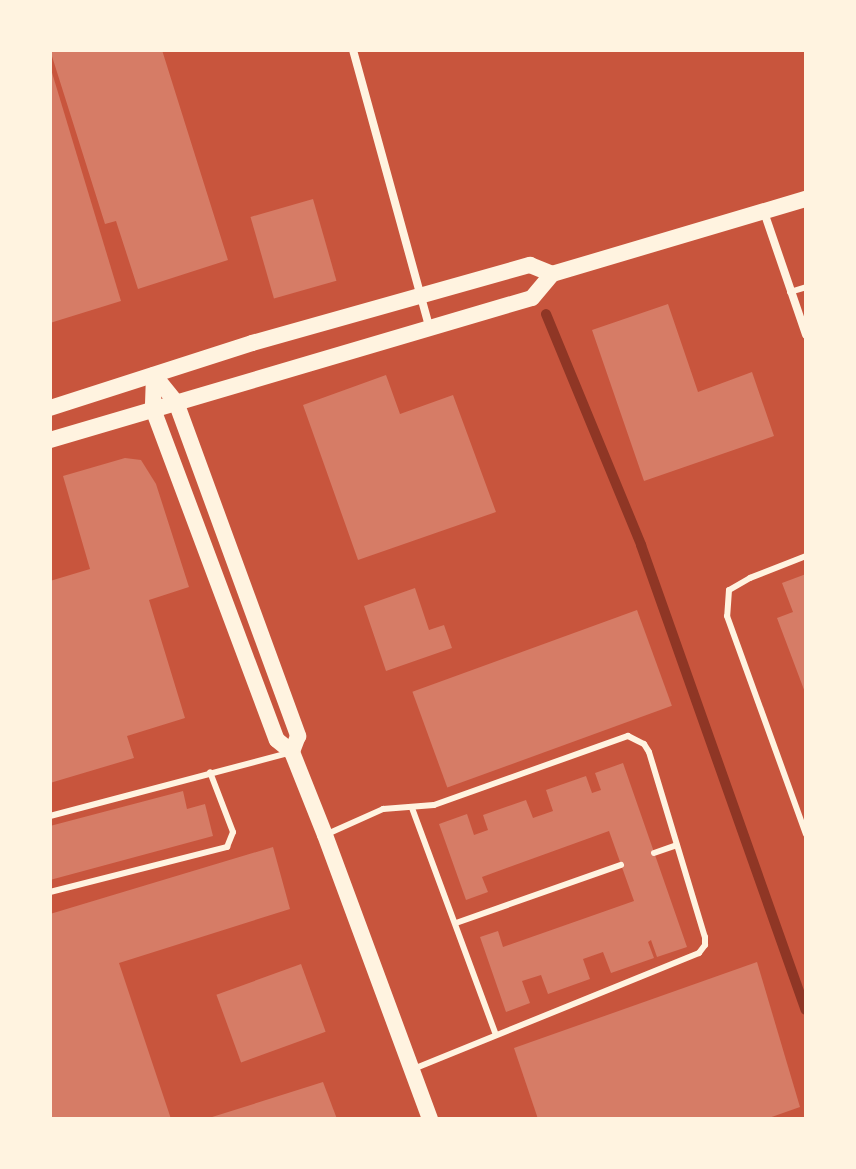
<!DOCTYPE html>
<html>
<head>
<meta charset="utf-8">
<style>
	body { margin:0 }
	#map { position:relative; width:856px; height:1169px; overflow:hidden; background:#c8553d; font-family:"Open Sans",sans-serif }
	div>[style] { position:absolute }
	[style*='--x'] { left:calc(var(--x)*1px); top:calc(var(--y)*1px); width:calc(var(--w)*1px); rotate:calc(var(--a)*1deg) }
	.stream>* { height:10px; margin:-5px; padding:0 5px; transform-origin:5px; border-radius:5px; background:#8f3625 }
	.building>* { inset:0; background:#d67c66; transform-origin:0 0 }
	.service>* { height:6px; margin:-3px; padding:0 3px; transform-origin:3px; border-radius:3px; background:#fff3e0 }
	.minor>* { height:8px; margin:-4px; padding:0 4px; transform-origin:4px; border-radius:4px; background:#fff3e0 }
	.secondary>* { height:16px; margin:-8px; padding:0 8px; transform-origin:8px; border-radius:8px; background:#fff3e0 }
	span { translate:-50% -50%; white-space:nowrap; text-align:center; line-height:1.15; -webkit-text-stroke:8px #fff3e0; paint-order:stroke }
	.frame { position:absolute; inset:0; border:52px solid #fff3e0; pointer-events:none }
</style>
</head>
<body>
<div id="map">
	<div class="stream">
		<div style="--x:546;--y:314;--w:250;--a:67.6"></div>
		<div style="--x:641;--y:545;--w:493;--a:70.5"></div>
	</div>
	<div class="building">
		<div style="clip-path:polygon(50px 50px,162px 50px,228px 260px,138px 289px,116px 221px,105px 224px)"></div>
		<div style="clip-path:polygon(50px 66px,121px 301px,50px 323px)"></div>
		<div style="left:313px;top:199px;width:85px;height:65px;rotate:74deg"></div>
		<div style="clip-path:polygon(668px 304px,698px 392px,752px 372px,774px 436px,644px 481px,592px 330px)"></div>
		<div style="clip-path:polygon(386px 375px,400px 414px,453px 395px,496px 512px,358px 560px,303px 405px)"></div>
		<div style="clip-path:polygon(125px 458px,141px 460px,156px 484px,189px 587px,149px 600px,185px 718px,127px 736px,134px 758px,50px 783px,50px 581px,90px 569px,63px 476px)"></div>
		<div style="clip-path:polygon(806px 574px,806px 695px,777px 618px,793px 612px,782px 583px)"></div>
		<div style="clip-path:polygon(415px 588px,429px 630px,444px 625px,452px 648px,386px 671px,364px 606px)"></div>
		<div style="left:637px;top:610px;width:102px;height:239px;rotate:70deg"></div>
		<div style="clip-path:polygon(623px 763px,687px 947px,657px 957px,651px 940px,648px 942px,654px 958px,611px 973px,603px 952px,583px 959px,590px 979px,548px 994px,541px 975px,522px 981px,530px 1003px,506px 1012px,480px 937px,498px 931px,503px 947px,634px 901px,609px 831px,482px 877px,488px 892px,466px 900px,439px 824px,467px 814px,474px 835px,488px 830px,483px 815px,526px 800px,533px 818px,553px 811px,546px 790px,586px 776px,592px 793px,601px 790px,595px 773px)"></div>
		<div style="clip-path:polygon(183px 791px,187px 809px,205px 804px,213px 836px,50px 880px,50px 826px)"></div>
		<div style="clip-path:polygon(273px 847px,290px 909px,119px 963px,171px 1119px,50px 1119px,50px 914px)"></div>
		<div style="clip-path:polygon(757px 962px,800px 1107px,766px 1119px,538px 1119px,514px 1048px)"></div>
		<div style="left:301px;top:964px;width:72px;height:90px;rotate:70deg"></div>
		<div style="clip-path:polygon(323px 1082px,337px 1119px,209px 1119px,209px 1118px)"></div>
	</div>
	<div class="service">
		<div style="--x:790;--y:292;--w:17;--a:-17"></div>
		<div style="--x:806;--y:556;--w:60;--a:158.6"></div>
		<div style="--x:750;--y:578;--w:24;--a:150"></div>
		<div style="--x:729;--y:590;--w:26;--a:94"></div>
		<div style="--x:727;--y:616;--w:232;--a:70.1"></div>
		<div style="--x:412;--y:808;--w:242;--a:69.7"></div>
		<div style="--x:50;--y:816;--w:246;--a:-14.8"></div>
		<div style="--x:325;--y:835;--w:64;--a:-24.1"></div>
		<div style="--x:383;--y:809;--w:51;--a:-4.5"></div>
		<div style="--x:434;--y:805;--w:206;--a:-19.6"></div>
		<div style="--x:628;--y:736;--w:18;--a:27"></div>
		<div style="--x:644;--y:744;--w:9;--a:58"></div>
		<div style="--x:649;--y:752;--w:193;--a:73.2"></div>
		<div style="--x:705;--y:937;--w:8;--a:90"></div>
		<div style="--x:705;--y:945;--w:10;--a:127"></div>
		<div style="--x:699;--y:953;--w:309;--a:157.9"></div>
		<div style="--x:654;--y:853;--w:24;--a:-19"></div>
		<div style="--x:50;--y:892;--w:183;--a:-14.3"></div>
		<div style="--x:227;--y:847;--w:16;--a:-68"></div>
		<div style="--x:233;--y:832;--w:64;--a:-111"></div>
		<div style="--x:456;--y:923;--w:175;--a:-19.4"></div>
	</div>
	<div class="minor">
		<div style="--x:353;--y:50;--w:290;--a:74.6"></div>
		<div style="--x:764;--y:212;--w:130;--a:71.1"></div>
	</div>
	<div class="secondary">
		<div style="--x:154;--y:375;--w:34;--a:92"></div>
		<div style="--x:153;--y:409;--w:353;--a:69.5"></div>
		<div style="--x:277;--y:740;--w:19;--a:39"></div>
		<div style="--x:292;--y:752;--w:89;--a:68.3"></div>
		<div style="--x:325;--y:835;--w:303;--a:69.7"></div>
		<div style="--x:154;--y:375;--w:35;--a:51"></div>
		<div style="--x:176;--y:402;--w:356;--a:69.9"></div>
		<div style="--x:298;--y:736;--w:17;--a:111"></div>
		<div style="--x:50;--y:408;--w:212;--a:-17.8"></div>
		<div style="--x:252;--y:343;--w:289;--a:-15.7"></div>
		<div style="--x:530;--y:265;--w:24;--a:22"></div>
		<div style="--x:50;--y:440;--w:502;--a:-16.42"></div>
		<div style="--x:532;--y:298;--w:31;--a:-50"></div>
		<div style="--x:552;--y:274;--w:265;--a:-16.5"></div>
	</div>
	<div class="frame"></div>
</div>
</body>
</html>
